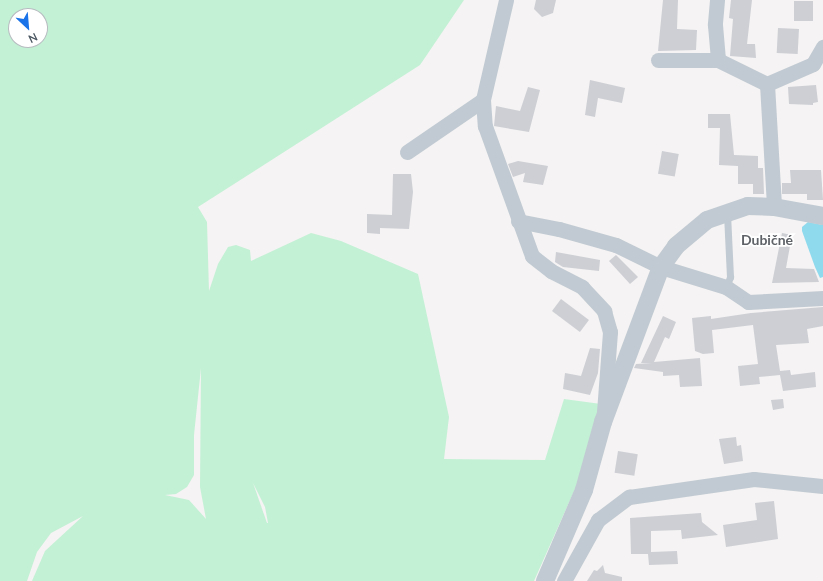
<!DOCTYPE html>
<html>
<head>
<meta charset="utf-8">
<style>
	body { margin:0 }
	#map { position:relative; width:823px; height:581px; overflow:hidden; background:#f5f3f3; font-family:Lato,sans-serif }
	div>[style] { position:absolute }
	[style*='--x'] { left:calc(var(--x)*1px); top:calc(var(--y)*1px); width:calc(var(--w)*1px); rotate:calc(var(--a)*1deg) }
	.green>* { inset:0; background:#c3f1d5 }
	.water>* { inset:0; background:#90daee }
	.building>* { inset:0; background:#cdcfd5; transform-origin:0 0 }
	.service>* { height:7px; margin:-3.5px; padding:0 3.5px; transform-origin:3.5px; border-radius:3.5px; background:#c1cad2 }
	.minor>* { height:15px; margin:-7.5px; padding:0 7.5px; transform-origin:7.5px; border-radius:7.5px; background:#c1cad2 }
	.tertiary>* { height:18px; margin:-9px; padding:0 9px; transform-origin:9px; border-radius:9px; background:#c1cad2 }
	span { translate:-50% -50%; white-space:nowrap; text-align:center; line-height:1.15; -webkit-text-stroke:3.5px #fff; paint-order:stroke }
	.quarter-label { font-size:14px; color:#5f6368; font-weight:700 }
	.north { position:absolute; left:8px; top:8px; width:40px; height:40px; box-sizing:border-box; background:#fff; border:1px solid #b7bbc0; border-radius:50%; rotate:154deg; font-size:11px; font-weight:700; line-height:16px; text-align:center; color:#4a5661 }
	.north::after { content:''; display:block; margin:auto; width:14px; height:18px; background:#1a73e8; clip-path:polygon(50% 0,100% 100%,50% 72%,0 100%) }
</style>
</head>
<body>
<div id="map">
	<div class="green">
		<div style="clip-path:polygon(evenodd,0 0,464px 0,420px 65px,198px 207px,207px 222px,209px 291px,218px 264px,228px 247px,236px 245px,250px 250px,251px 261px,311px 233px,341px 241px,418px 274px,449px 417px,444px 459px,545px 460px,564px 399px,601px 404px,579px 480px,534px 581px,32px 581px,45px 551px,83px 516px,51px 533px,37px 552px,27px 581px,0 581px,0 0,16px 16px,40px 16px,40px 40px,16px 40px,16px 16px,0 0,201px 368px,200px 487px,206px 519px,189px 500px,165px 495px,176px 494px,187px 487px,194px 475px,194px 435px,201px 368px,0 0,253px 483px,265px 507px,268px 523px,267px 523px,253px 483px)"></div>
	</div>
	<div class="water">
		<div style="clip-path:polygon(808px 222px,823px 225px,823px 277px,820px 278px,815px 267px,802px 231px,802px 227px)"></div>
	</div>
	<div class="building">
		<div style="clip-path:polygon(536px 0,556px 0,553px 13px,542px 17px,534px 9px)"></div>
		<div style="clip-path:polygon(663px 0,678px 0,677px 29px,697px 30px,696px 50px,658px 51px)"></div>
		<div style="clip-path:polygon(731px 0,752px 0,747px 44px,755px 44px,756px 58px,730px 56px,733px 19px,729px 18px)"></div>
		<div style="left:794px;top:1px;width:19px;height:20px"></div>
		<div style="left:778px;top:28px;width:21px;height:25px;rotate:3deg"></div>
		<div style="clip-path:polygon(590px 80px,625px 88px,622px 103px,598px 98px,595px 117px,585px 115px)"></div>
		<div style="clip-path:polygon(816px 85px,818px 102px,813px 103px,813px 105px,789px 104px,788px 87px)"></div>
		<div style="clip-path:polygon(528px 87px,540px 90px,529px 132px,494px 126px,496px 106px,520px 111px)"></div>
		<div style="clip-path:polygon(708px 114px,730px 114px,734px 155px,758px 156px,758px 168px,763px 168px,764px 194px,753px 194px,753px 184px,738px 184px,738px 166px,719px 165px,720px 128px,708px 128px)"></div>
		<div style="left:662px;top:151px;width:17px;height:23px;rotate:10deg"></div>
		<div style="clip-path:polygon(518px 161px,548px 166px,543px 185px,523px 182px,525px 173px,513px 177px,508px 164px)"></div>
		<div style="clip-path:polygon(790px 170px,821px 170px,823px 200px,807px 200px,807px 194px,782px 194px,782px 183px,791px 183px)"></div>
		<div style="clip-path:polygon(393px 174px,411px 174px,413px 192px,409px 229px,380px 228px,380px 234px,367px 233px,367px 214px,392px 215px)"></div>
		<div style="clip-path:polygon(782px 233px,792px 235px,786px 268px,814px 269px,819px 282px,772px 283px)"></div>
		<div style="clip-path:polygon(556px 252px,600px 260px,599px 271px,563px 267px,555px 262px)"></div>
		<div style="clip-path:polygon(616px 255px,638px 277px,630px 284px,609px 261px)"></div>
		<div style="left:561px;top:299px;width:35px;height:15px;rotate:37deg"></div>
		<div style="clip-path:polygon(823px 307px,823px 326px,807px 329px,809px 343px,776px 345px,780px 371px,790px 370px,791px 375px,815px 372px,816px 387px,783px 391px,780px 375px,759px 377px,760px 384px,740px 386px,738px 366px,758px 364px,753px 325px,712px 330px,714px 353px,703px 354px,695px 351px,692px 318px,711px 316px,711px 319px,751px 313px)"></div>
		<div style="clip-path:polygon(663px 316px,676px 322px,669px 339px,665px 337px,654px 362px,700px 358px,702px 386px,680px 387px,679px 375px,663px 376px,663px 372px,634px 368px,636px 364px,652px 363px,641px 363px)"></div>
		<div style="clip-path:polygon(590px 348px,600px 349px,598px 373px,590px 395px,563px 389px,565px 373px,581px 376px)"></div>
		<div style="clip-path:polygon(783px 399px,784px 408px,773px 410px,771px 400px)"></div>
		<div style="clip-path:polygon(736px 437px,737px 446px,741px 445px,743px 461px,724px 464px,719px 439px)"></div>
		<div style="left:618px;top:451px;width:20px;height:22px;rotate:9deg"></div>
		<div style="clip-path:polygon(774px 501px,778px 539px,726px 547px,723px 525px,757px 520px,755px 503px)"></div>
		<div style="clip-path:polygon(701px 513px,702px 522px,718px 535px,682px 539px,681px 530px,651px 531px,651px 552px,677px 551px,678px 564px,649px 565px,648px 554px,631px 554px,630px 518px)"></div>
		<div style="clip-path:polygon(603px 565px,605px 573px,622px 577px,622px 581px,587px 581px,594px 570px,597px 571px)"></div>
	</div>
	<div class="service">
		<div style="--x:726;--y:287;--w:11;--a:-68"></div>
		<div style="--x:730;--y:277;--w:63;--a:-92.7"></div>
	</div>
	<div class="minor">
		<div style="--x:506;--y:0;--w:103;--a:103"></div>
		<div style="--x:483;--y:100;--w:26;--a:86"></div>
		<div style="--x:485;--y:126;--w:138;--a:70.1"></div>
		<div style="--x:532;--y:256;--w:24;--a:38"></div>
		<div style="--x:551;--y:271;--w:35;--a:27"></div>
		<div style="--x:582;--y:287;--w:33;--a:47"></div>
		<div style="--x:604;--y:311;--w:22;--a:74"></div>
		<div style="--x:610;--y:332;--w:79;--a:94.3"></div>
		<div style="--x:717;--y:0;--w:25;--a:95"></div>
		<div style="--x:715;--y:25;--w:35;--a:85"></div>
		<div style="--x:718;--y:60;--w:55;--a:26.1"></div>
		<div style="--x:767;--y:84;--w:50;--a:-23.5"></div>
		<div style="--x:813;--y:64;--w:20;--a:-60"></div>
		<div style="--x:658;--y:60;--w:60;--a:0"></div>
		<div style="--x:767;--y:84;--w:123;--a:86.7"></div>
		<div style="--x:407;--y:152;--w:92;--a:-34.4"></div>
		<div style="--x:518;--y:221;--w:42;--a:11"></div>
		<div style="--x:559;--y:229;--w:59;--a:15.7"></div>
		<div style="--x:616;--y:245;--w:50;--a:26.1"></div>
		<div style="--x:661;--y:267;--w:68;--a:17.1"></div>
		<div style="--x:726;--y:287;--w:27;--a:34"></div>
		<div style="--x:748;--y:302;--w:75;--a:-3.1"></div>
		<div style="--x:564;--y:581;--w:70;--a:-60.9"></div>
		<div style="--x:598;--y:520;--w:39;--a:-37"></div>
		<div style="--x:629;--y:497;--w:126;--a:-8.2"></div>
		<div style="--x:754;--y:479;--w:69;--a:5.8"></div>
	</div>
	<div class="tertiary">
		<div style="--x:545;--y:581;--w:99;--a:-66.8"></div>
		<div style="--x:584;--y:490;--w:71;--a:-74.4"></div>
		<div style="--x:603;--y:422;--w:165;--a:-69.5"></div>
		<div style="--x:661;--y:267;--w:26;--a:-54"></div>
		<div style="--x:676;--y:246;--w:40;--a:-40"></div>
		<div style="--x:707;--y:220;--w:43;--a:-18.9"></div>
		<div style="--x:748;--y:206;--w:26;--a:2"></div>
		<div style="--x:774;--y:207;--w:50;--a:10.4"></div>
	</div>
	<div class="quarter-label">
		<span style="left:767px;top:240px">Dubičné</span>
	</div>
	<div class="north">N</div>
</div>
</body>
</html>
